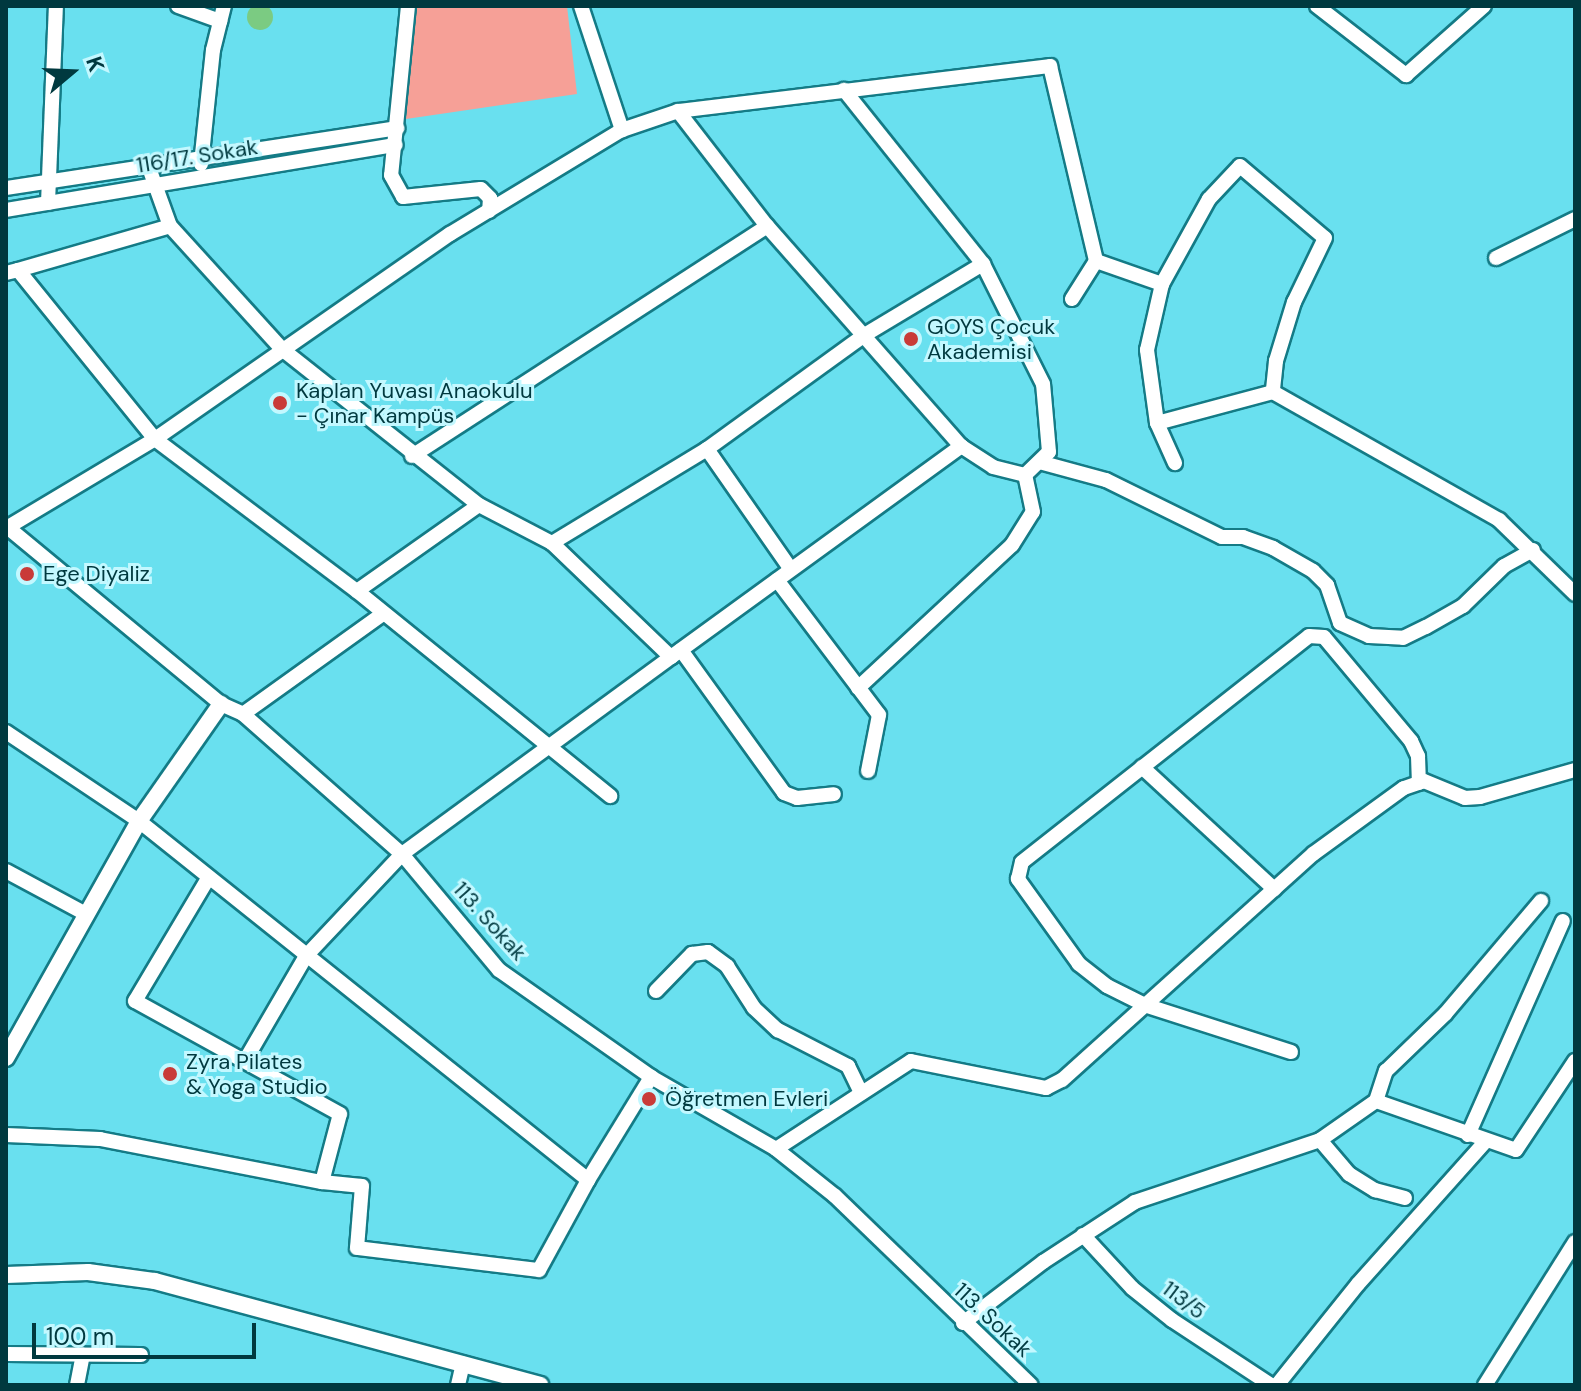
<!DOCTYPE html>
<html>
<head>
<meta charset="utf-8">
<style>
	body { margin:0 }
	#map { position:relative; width:1581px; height:1391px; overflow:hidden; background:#69e0ef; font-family:"DM Sans",sans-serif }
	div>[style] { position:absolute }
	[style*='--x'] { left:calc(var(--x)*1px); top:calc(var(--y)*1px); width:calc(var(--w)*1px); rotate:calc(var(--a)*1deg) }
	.green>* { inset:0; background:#f6a097 }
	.water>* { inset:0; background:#7bcb82 }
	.round { border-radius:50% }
	.roads { filter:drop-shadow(2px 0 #147b86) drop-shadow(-2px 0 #147b86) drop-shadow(0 2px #147b86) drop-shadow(0 -2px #147b86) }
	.minor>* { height:14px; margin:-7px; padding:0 7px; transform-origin:7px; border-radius:7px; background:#fff }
	.tertiary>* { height:16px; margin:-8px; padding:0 8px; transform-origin:8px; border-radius:8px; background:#fff }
	.dots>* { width:22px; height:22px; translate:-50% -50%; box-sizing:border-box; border:4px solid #c3f8ff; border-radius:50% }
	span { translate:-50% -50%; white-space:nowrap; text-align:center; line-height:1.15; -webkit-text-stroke:6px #c3f8ff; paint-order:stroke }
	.street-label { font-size:22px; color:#00393f }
	.poi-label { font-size:22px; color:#00393f }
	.left { translate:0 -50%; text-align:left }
	.frame { position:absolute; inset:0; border:8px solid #00393f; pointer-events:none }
	.north { position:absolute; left:32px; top:32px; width:80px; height:80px; -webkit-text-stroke:6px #c3f8ff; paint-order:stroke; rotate:71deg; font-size:22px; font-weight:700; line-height:32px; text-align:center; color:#00393f }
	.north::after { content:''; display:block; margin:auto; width:28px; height:36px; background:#00393f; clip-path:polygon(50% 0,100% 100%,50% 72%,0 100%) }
	.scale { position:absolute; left:32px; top:1323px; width:224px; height:36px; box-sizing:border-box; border:4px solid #00393f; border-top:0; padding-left:10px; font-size:24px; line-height:28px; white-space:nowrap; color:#00393f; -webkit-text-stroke:6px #c3f8ff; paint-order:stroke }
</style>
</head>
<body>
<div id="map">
	<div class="green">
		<div style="clip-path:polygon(412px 6px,567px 6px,577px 94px,406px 119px)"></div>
	</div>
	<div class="water">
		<div class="round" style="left:247px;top:4px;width:26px;height:26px"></div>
	</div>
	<div class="roads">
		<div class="minor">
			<div style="--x:178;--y:6;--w:45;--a:19.7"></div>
			<div style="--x:408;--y:6;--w:170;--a:95.7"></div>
			<div style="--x:391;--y:175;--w:25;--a:61"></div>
			<div style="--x:403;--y:197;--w:78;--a:-5.9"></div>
			<div style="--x:481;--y:189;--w:13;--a:45"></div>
			<div style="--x:490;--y:198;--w:13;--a:94"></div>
			<div style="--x:581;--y:6;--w:131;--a:71.7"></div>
			<div style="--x:1317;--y:6;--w:113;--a:37.8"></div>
			<div style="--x:1406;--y:75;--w:104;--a:-41.5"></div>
			<div style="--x:678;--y:111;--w:145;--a:52.3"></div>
			<div style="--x:767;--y:226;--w:293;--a:48.6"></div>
			<div style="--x:961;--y:446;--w:38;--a:33"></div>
			<div style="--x:993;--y:467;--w:33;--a:14"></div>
			<div style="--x:1025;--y:475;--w:33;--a:-44"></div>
			<div style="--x:1049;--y:452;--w:68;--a:-95"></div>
			<div style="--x:1043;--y:384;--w:134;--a:-116.6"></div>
			<div style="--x:983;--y:264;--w:223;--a:-128.6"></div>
			<div style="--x:201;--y:164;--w:115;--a:-84"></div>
			<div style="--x:213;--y:50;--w:45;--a:-76"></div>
			<div style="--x:148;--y:165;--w:65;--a:70.2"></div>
			<div style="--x:170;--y:226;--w:166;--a:47.7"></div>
			<div style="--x:282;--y:349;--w:251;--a:38.4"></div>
			<div style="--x:479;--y:505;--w:82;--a:27.5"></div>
			<div style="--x:552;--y:543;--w:165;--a:43.8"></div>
			<div style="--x:671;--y:657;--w:359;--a:-36"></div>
			<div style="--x:1240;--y:166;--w:111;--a:40.3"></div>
			<div style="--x:1325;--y:238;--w:71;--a:115.8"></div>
			<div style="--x:1294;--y:302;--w:62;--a:107"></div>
			<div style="--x:1276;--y:361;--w:31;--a:96"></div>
			<div style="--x:1273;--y:392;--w:120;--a:165"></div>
			<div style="--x:1157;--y:423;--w:74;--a:-97.8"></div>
			<div style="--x:1147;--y:350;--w:68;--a:-77.2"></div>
			<div style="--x:1162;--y:284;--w:97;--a:-61.1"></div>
			<div style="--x:1209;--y:199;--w:45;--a:-46.8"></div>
			<div style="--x:6;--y:188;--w:396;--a:-8.7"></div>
			<div style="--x:48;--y:203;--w:197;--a:-87.7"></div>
			<div style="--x:6;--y:210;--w:395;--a:-9.5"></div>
			<div style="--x:1496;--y:258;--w:88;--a:-26.3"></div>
			<div style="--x:1096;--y:261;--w:70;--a:19.2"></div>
			<div style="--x:18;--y:270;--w:158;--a:-16.1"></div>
			<div style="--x:6;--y:273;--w:12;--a:-14"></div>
			<div style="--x:18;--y:270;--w:218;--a:51"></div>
			<div style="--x:155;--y:439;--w:253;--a:37"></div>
			<div style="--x:357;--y:591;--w:326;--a:39"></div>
			<div style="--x:1273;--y:392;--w:260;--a:29.5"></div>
			<div style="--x:1499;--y:520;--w:106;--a:44.2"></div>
			<div style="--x:1157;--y:423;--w:44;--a:65.8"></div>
			<div style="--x:707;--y:449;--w:145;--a:55.1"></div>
			<div style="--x:412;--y:456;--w:423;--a:-32.9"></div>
			<div style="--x:1043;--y:463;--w:65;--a:15.1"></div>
			<div style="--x:1106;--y:480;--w:129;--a:26.2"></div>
			<div style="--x:1222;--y:537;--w:21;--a:0"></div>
			<div style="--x:1243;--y:537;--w:32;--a:20"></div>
			<div style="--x:1273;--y:548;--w:46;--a:29.9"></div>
			<div style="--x:1313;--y:571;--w:20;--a:45"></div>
			<div style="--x:1327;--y:585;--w:40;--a:71.1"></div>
			<div style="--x:1340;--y:623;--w:32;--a:24"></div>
			<div style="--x:1369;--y:636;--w:34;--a:3"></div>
			<div style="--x:1403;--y:638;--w:25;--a:-26"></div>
			<div style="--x:1426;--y:627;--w:43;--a:-29.6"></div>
			<div style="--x:1463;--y:606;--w:57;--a:-44.3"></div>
			<div style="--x:1504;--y:566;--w:33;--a:-29"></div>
			<div style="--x:6;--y:526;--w:279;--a:39.6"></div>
			<div style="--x:221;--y:704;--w:24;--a:24"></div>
			<div style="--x:243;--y:714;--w:212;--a:41.4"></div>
			<div style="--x:402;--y:854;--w:151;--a:50.1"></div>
			<div style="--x:499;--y:970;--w:186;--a:35.1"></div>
			<div style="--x:651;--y:1077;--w:144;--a:29.9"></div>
			<div style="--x:776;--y:1149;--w:75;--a:38.5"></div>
			<div style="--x:835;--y:1196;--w:272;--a:44"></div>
			<div style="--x:8;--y:527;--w:171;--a:-30.9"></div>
			<div style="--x:155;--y:439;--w:359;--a:-34.8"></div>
			<div style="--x:450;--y:234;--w:201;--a:-31.2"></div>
			<div style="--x:622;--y:130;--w:59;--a:-18.7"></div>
			<div style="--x:678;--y:111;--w:375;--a:-6.9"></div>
			<div style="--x:1050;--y:66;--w:200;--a:76.7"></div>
			<div style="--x:1096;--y:261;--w:45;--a:122.3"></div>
			<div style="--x:552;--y:543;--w:181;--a:-31.2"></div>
			<div style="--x:707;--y:449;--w:193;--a:-35.9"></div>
			<div style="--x:863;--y:336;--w:140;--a:-31"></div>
			<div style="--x:777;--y:580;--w:169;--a:52.9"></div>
			<div style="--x:879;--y:715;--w:57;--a:101.1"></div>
			<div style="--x:357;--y:591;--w:149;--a:-35.2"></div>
			<div style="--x:681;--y:650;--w:176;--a:54.2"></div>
			<div style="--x:784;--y:793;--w:14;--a:21"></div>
			<div style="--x:797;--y:798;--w:37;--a:-6"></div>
			<div style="--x:858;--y:688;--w:210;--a:-42.9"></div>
			<div style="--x:1012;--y:545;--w:39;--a:-58"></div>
			<div style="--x:1033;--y:512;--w:38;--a:-102"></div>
			<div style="--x:243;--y:714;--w:173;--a:-35.6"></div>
			<div style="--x:6;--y:732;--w:160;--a:33.8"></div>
			<div style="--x:139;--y:821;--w:575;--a:38.64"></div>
			<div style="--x:588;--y:1180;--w:121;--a:-58.5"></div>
			<div style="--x:1142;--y:767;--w:180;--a:42.7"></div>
			<div style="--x:6;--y:871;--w:91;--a:28.3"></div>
			<div style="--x:656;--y:991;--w:52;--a:-45.8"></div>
			<div style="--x:692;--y:954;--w:16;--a:-7"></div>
			<div style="--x:708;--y:952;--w:24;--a:36"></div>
			<div style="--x:727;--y:966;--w:50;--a:57.3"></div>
			<div style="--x:754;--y:1008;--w:33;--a:43"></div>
			<div style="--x:778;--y:1030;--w:79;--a:27.2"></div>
			<div style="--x:848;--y:1066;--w:30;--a:64"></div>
			<div style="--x:1291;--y:1052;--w:153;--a:-162.2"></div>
			<div style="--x:1145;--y:1005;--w:42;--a:-153.4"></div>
			<div style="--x:1107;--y:986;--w:36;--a:-142"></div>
			<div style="--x:1079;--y:964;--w:105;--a:-125.7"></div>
			<div style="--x:1018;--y:879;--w:17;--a:-77"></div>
			<div style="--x:1022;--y:862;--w:365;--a:-38.2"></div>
			<div style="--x:1309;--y:636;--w:15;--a:4"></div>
			<div style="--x:1324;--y:637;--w:136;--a:50.1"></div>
			<div style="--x:1411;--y:741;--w:17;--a:65"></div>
			<div style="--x:1418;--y:756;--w:27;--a:88"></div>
			<div style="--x:246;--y:1059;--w:119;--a:-59.8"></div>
			<div style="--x:306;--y:956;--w:140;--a:-46.7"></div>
			<div style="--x:402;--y:854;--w:333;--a:-36.2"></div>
			<div style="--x:1376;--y:1101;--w:148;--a:19.3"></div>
			<div style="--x:1516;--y:1150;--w:107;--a:-56.5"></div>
			<div style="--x:6;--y:1135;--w:94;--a:2.4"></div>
			<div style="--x:100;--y:1139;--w:226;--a:11"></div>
			<div style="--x:322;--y:1182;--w:70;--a:-75.2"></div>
			<div style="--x:340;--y:1114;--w:234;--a:-151.1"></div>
			<div style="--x:135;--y:1001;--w:144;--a:-59.2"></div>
			<div style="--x:1468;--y:1135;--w:234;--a:-66.1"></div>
			<div style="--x:1320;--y:1140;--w:45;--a:49.5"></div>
			<div style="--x:1349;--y:1174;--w:31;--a:32"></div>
			<div style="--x:1375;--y:1190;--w:31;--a:15"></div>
			<div style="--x:776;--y:1149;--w:161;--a:-33.1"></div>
			<div style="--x:911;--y:1061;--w:138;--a:11.3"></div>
			<div style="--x:1046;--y:1088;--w:18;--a:-27"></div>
			<div style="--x:1062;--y:1080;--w:338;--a:-42"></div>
			<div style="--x:1313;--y:854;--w:112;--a:-36"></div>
			<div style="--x:1404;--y:788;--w:21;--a:-19"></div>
			<div style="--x:1424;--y:781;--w:44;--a:22.5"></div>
			<div style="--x:1465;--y:798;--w:15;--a:-4"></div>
			<div style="--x:1480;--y:797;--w:99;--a:-15.9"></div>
			<div style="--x:322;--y:1182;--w:40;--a:5.7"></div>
			<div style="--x:362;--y:1186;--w:62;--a:94.6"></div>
			<div style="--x:357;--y:1248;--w:183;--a:6.9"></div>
			<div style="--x:539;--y:1270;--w:102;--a:-61.4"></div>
			<div style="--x:1083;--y:1235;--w:72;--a:47.2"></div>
			<div style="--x:1132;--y:1288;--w:51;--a:38.7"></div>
			<div style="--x:1172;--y:1320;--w:118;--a:33.3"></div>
			<div style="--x:963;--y:1323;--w:101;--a:-37.3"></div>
			<div style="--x:1043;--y:1262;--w:110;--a:-33.1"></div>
			<div style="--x:1135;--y:1202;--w:195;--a:-18.5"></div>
			<div style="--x:1320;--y:1140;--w:68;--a:-34.9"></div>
			<div style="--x:1376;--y:1101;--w:32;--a:-72"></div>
			<div style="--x:1386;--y:1071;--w:83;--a:-44"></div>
			<div style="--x:1446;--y:1013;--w:147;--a:-49.7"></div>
			<div style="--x:6;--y:1354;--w:135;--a:0.4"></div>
			<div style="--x:77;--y:1385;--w:31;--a:-79"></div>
			<div style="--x:458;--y:1385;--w:22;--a:-77"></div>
			<div style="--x:1277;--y:1385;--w:129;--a:-51.3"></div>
			<div style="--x:1358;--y:1284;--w:191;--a:-48.2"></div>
			<div style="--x:1485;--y:1385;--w:169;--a:-57.8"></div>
		</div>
		<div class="tertiary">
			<div style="--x:6;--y:1058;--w:272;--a:-60.7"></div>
			<div style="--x:139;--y:821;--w:143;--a:-55"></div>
			<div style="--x:6;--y:1275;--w:82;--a:-2.1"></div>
			<div style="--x:88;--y:1272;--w:68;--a:7.7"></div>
			<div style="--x:155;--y:1281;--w:399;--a:15.1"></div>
		</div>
	</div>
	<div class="dots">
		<div style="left:911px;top:339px;background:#c93b38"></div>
		<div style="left:280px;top:403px;background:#c93b38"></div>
		<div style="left:27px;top:574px;background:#c93b38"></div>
		<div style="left:170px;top:1074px;background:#c93b38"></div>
		<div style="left:649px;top:1099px;background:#c93b38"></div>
	</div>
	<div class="street-label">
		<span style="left:197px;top:156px;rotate:-9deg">116/17. Sokak</span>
		<span style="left:490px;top:921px;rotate:48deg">113. Sokak</span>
		<span style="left:1184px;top:1300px;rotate:37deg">113/5</span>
		<span style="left:993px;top:1320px;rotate:43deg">113. Sokak</span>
	</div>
	<div class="poi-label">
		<span class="left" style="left:927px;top:339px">GOYS Çocuk<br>Akademisi</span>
		<span class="left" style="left:296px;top:403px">Kaplan Yuvası Anaokulu<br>- Çınar Kampüs</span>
		<span class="left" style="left:43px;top:574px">Ege Diyaliz</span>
		<span class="left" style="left:186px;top:1074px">Zyra Pilates<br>&amp; Yoga Studio</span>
		<span class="left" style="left:665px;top:1099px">Öğretmen Evleri</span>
	</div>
	<div class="frame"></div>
	<div class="north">K</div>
	<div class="scale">100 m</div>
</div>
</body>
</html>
